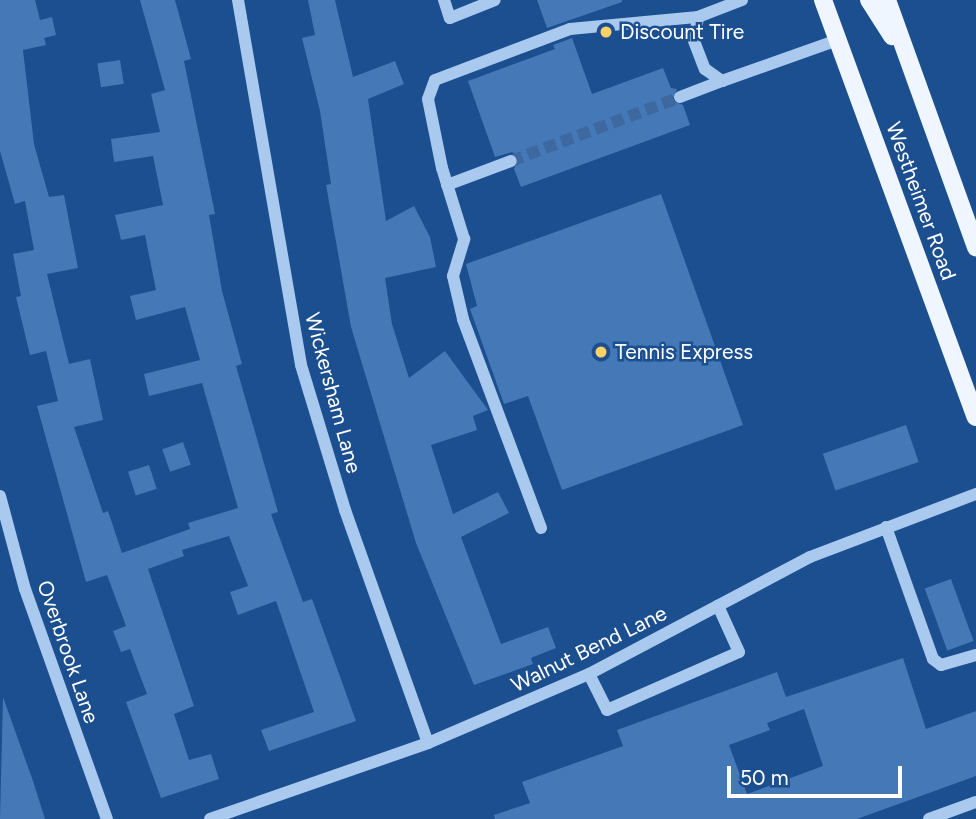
<!DOCTYPE html>
<html>
<head>
<meta charset="utf-8">
<style>
	body { margin:0 }
	#map { position:relative; width:976px; height:819px; overflow:hidden; background:#1b4f8f; font-family:Figtree,sans-serif }
	div>[style] { position:absolute }
	[style*='--x'] { left:calc(var(--x)*1px); top:calc(var(--y)*1px); width:calc(var(--w)*1px); rotate:calc(var(--a)*1deg) }
	.building>* { inset:0; background:#4478b7; transform-origin:0 0 }
	.minor-tunnel>* { height:12px; margin-top:-6px; transform-origin:0; background:repeating-linear-gradient(90deg,#3d69a0 0 12px,transparent 0 18px) }
	.minor>* { height:12px; margin:-6px; padding:0 6px; transform-origin:6px; border-radius:6px; background:#a9c9ee }
	.major>* { height:18px; margin:-9px; padding:0 9px; transform-origin:9px; border-radius:9px; background:#f0f6ff }
	.dots>* { width:19px; height:19px; translate:-50% -50%; box-sizing:border-box; border:4px solid #1b4f8f; border-radius:50% }
	span { translate:-50% -50%; white-space:nowrap; text-align:center; line-height:1.15; -webkit-text-stroke:5px #1b4f8f; paint-order:stroke }
	.poi-label { font-size:21px; color:#fff }
	.left { translate:0 -50%; text-align:left }
	.street-label { font-size:21px; color:#fff }
	.scale { position:absolute; left:727px; top:766px; width:175px; height:32px; box-sizing:border-box; border:4px solid #fff; border-top:0; padding-left:9px; font-size:21px; line-height:24px; white-space:nowrap; color:#fff; -webkit-text-stroke:5px #1b4f8f; paint-order:stroke }
</style>
</head>
<body>
<div id="map">
	<div class="building">
		<div style="clip-path:polygon(0 0,35px 0,40px 20px,52px 17px,56px 35px,44px 38px,46px 45px,23px 50px,34px 144px,49px 197px,64px 195px,78px 268px,47px 274px,69px 364px,90px 359px,103px 420px,74px 427px,103px 513px,108px 511px,122px 553px,190px 529px,188px 523px,238px 508px,202px 383px,149px 396px,144px 374px,200px 360px,185px 307px,136px 320px,130px 296px,156px 290px,145px 235px,121px 240px,115px 215px,163px 205px,153px 156px,114px 162px,111px 139px,160px 132px,151px 94px,165px 90px,140px 0,175px 0,191px 59px,184px 61px,215px 214px,209px 215px,222px 291px,242px 364px,236px 366px,278px 512px,271px 514px,303px 602px,312px 599px,356px 721px,269px 751px,261px 730px,314px 712px,276px 601px,238px 615px,230px 592px,248px 586px,229px 536px,182px 550px,184px 556px,148px 569px,194px 706px,174px 714px,189px 760px,211px 754px,219px 779px,161px 798px,126px 702px,147px 694px,130px 649px,121px 652px,113px 631px,126px 626px,107px 575px,86px 582px,37px 406px,58px 401px,46px 351px,30px 355px,16px 297px,21px 296px,13px 254px,34px 250px,25px 201px,15px 204px,0 151px)"></div>
		<div style="clip-path:polygon(308px 0,335px 0,353px 77px,395px 61px,404px 84px,368px 99px,386px 221px,414px 206px,430px 237px,436px 267px,385px 278px,392px 324px,409px 378px,445px 351px,488px 410px,473px 416px,477px 430px,431px 445px,453px 514px,498px 492px,509px 513px,461px 537px,501px 644px,548px 627px,556px 648px,531px 658px,533px 664px,474px 685px,416px 543px,351px 327px,326px 185px,331px 184px,320px 111px,302px 38px,315px 35px)"></div>
		<div style="clip-path:polygon(537px 0,622px 0,622px 2px,547px 28px)"></div>
		<div style="clip-path:polygon(572px 38px,592px 94px,663px 68px,671px 88px,677px 89px,672px 101px,683px 105px,690px 125px,521px 187px,514px 169px,519px 157px,512px 152px,495px 157px,468px 81px,555px 49px,553px 45px)"></div>
		<div style="left:120px;top:60px;width:24px;height:23px;rotate:81deg"></div>
		<div style="clip-path:polygon(661px 194px,743px 425px,562px 490px,528px 396px,504px 404px,470px 309px,477px 306px,466px 264px)"></div>
		<div style="left:906px;top:425px;width:39px;height:88px;rotate:71deg"></div>
		<div style="left:183px;top:442px;width:24px;height:22px;rotate:71deg"></div>
		<div style="left:149px;top:465px;width:25px;height:22px;rotate:72deg"></div>
		<div style="left:951px;top:579px;width:66px;height:28px;rotate:70deg"></div>
		<div style="clip-path:polygon(evenodd,903px 658px,926px 729px,976px 711px,976px 776px,857px 819px,495px 819px,494px 815px,530px 803px,522px 782px,623px 746px,617px 730px,777px 672px,786px 697px,903px 658px,804px 709px,823px 766px,747px 794px,729px 745px,770px 730px,767px 723px,804px 709px)"></div>
		<div style="clip-path:polygon(3px 697px,33px 781px,45px 819px,0 819px)"></div>
	</div>
	<div class="minor-tunnel">
		<div style="--x:511;--y:161;--w:181;--a:-20.7"></div>
	</div>
	<div class="minor">
		<div style="--x:238;--y:0;--w:370;--a:80.2"></div>
		<div style="--x:301;--y:365;--w:152;--a:73.1"></div>
		<div style="--x:345;--y:510;--w:247;--a:70.4"></div>
		<div style="--x:444;--y:0;--w:19;--a:72"></div>
		<div style="--x:450;--y:18;--w:48;--a:-21.8"></div>
		<div style="--x:742;--y:0;--w:47;--a:158.9"></div>
		<div style="--x:698;--y:17;--w:24;--a:99"></div>
		<div style="--x:694;--y:41;--w:30;--a:69"></div>
		<div style="--x:705;--y:69;--w:21;--a:35"></div>
		<div style="--x:722;--y:81;--w:123;--a:-19.5"></div>
		<div style="--x:680;--y:97;--w:45;--a:-20.9"></div>
		<div style="--x:447;--y:185;--w:68;--a:-20.6"></div>
		<div style="--x:0;--y:496;--w:96;--a:75"></div>
		<div style="--x:25;--y:589;--w:244;--a:70.4"></div>
		<div style="--x:886;--y:527;--w:140;--a:70.4"></div>
		<div style="--x:933;--y:659;--w:10;--a:37"></div>
		<div style="--x:941;--y:665;--w:36;--a:-16"></div>
		<div style="--x:541;--y:528;--w:223;--a:-110.5"></div>
		<div style="--x:463;--y:319;--w:44;--a:-103.1"></div>
		<div style="--x:453;--y:276;--w:39;--a:-73"></div>
		<div style="--x:464;--y:239;--w:74;--a:-107.2"></div>
		<div style="--x:442;--y:168;--w:70;--a:-101.5"></div>
		<div style="--x:428;--y:99;--w:20;--a:-70"></div>
		<div style="--x:435;--y:80;--w:144;--a:-20.7"></div>
		<div style="--x:570;--y:29;--w:129;--a:-5.4"></div>
		<div style="--x:589;--y:674;--w:40;--a:63.4"></div>
		<div style="--x:607;--y:710;--w:144;--a:-23.7"></div>
		<div style="--x:739;--y:652;--w:51;--a:-114.5"></div>
		<div style="--x:210;--y:819;--w:231;--a:-19.2"></div>
		<div style="--x:428;--y:743;--w:175;--a:-23.2"></div>
		<div style="--x:589;--y:674;--w:250;--a:-27.9"></div>
		<div style="--x:810;--y:557;--w:178;--a:-20.8"></div>
		<div style="--x:929;--y:819;--w:50;--a:-19.9"></div>
	</div>
	<div class="major">
		<div style="--x:823;--y:0;--w:444;--a:69.9"></div>
		<div style="--x:869;--y:0;--w:43;--a:57.4"></div>
		<div style="--x:887;--y:0;--w:263;--a:70.2"></div>
	</div>
	<div class="dots">
		<div style="left:606px;top:32px;background:#ffd166"></div>
		<div style="left:601px;top:352px;background:#ffd166"></div>
	</div>
	<div class="poi-label">
		<span class="left" style="left:620px;top:32px">Discount Tire</span>
		<span class="left" style="left:615px;top:352px">Tennis Express</span>
	</div>
	<div class="street-label">
		<span style="left:921px;top:201px;rotate:70deg">Westheimer Road</span>
		<span style="left:333px;top:393px;rotate:75deg">Wickersham Lane</span>
		<span style="left:589px;top:649px;rotate:-26deg">Walnut Bend Lane</span>
		<span style="left:68px;top:652px;rotate:71deg">Overbrook Lane</span>
	</div>
	<div class="scale">50 m</div>
</div>
</body>
</html>
